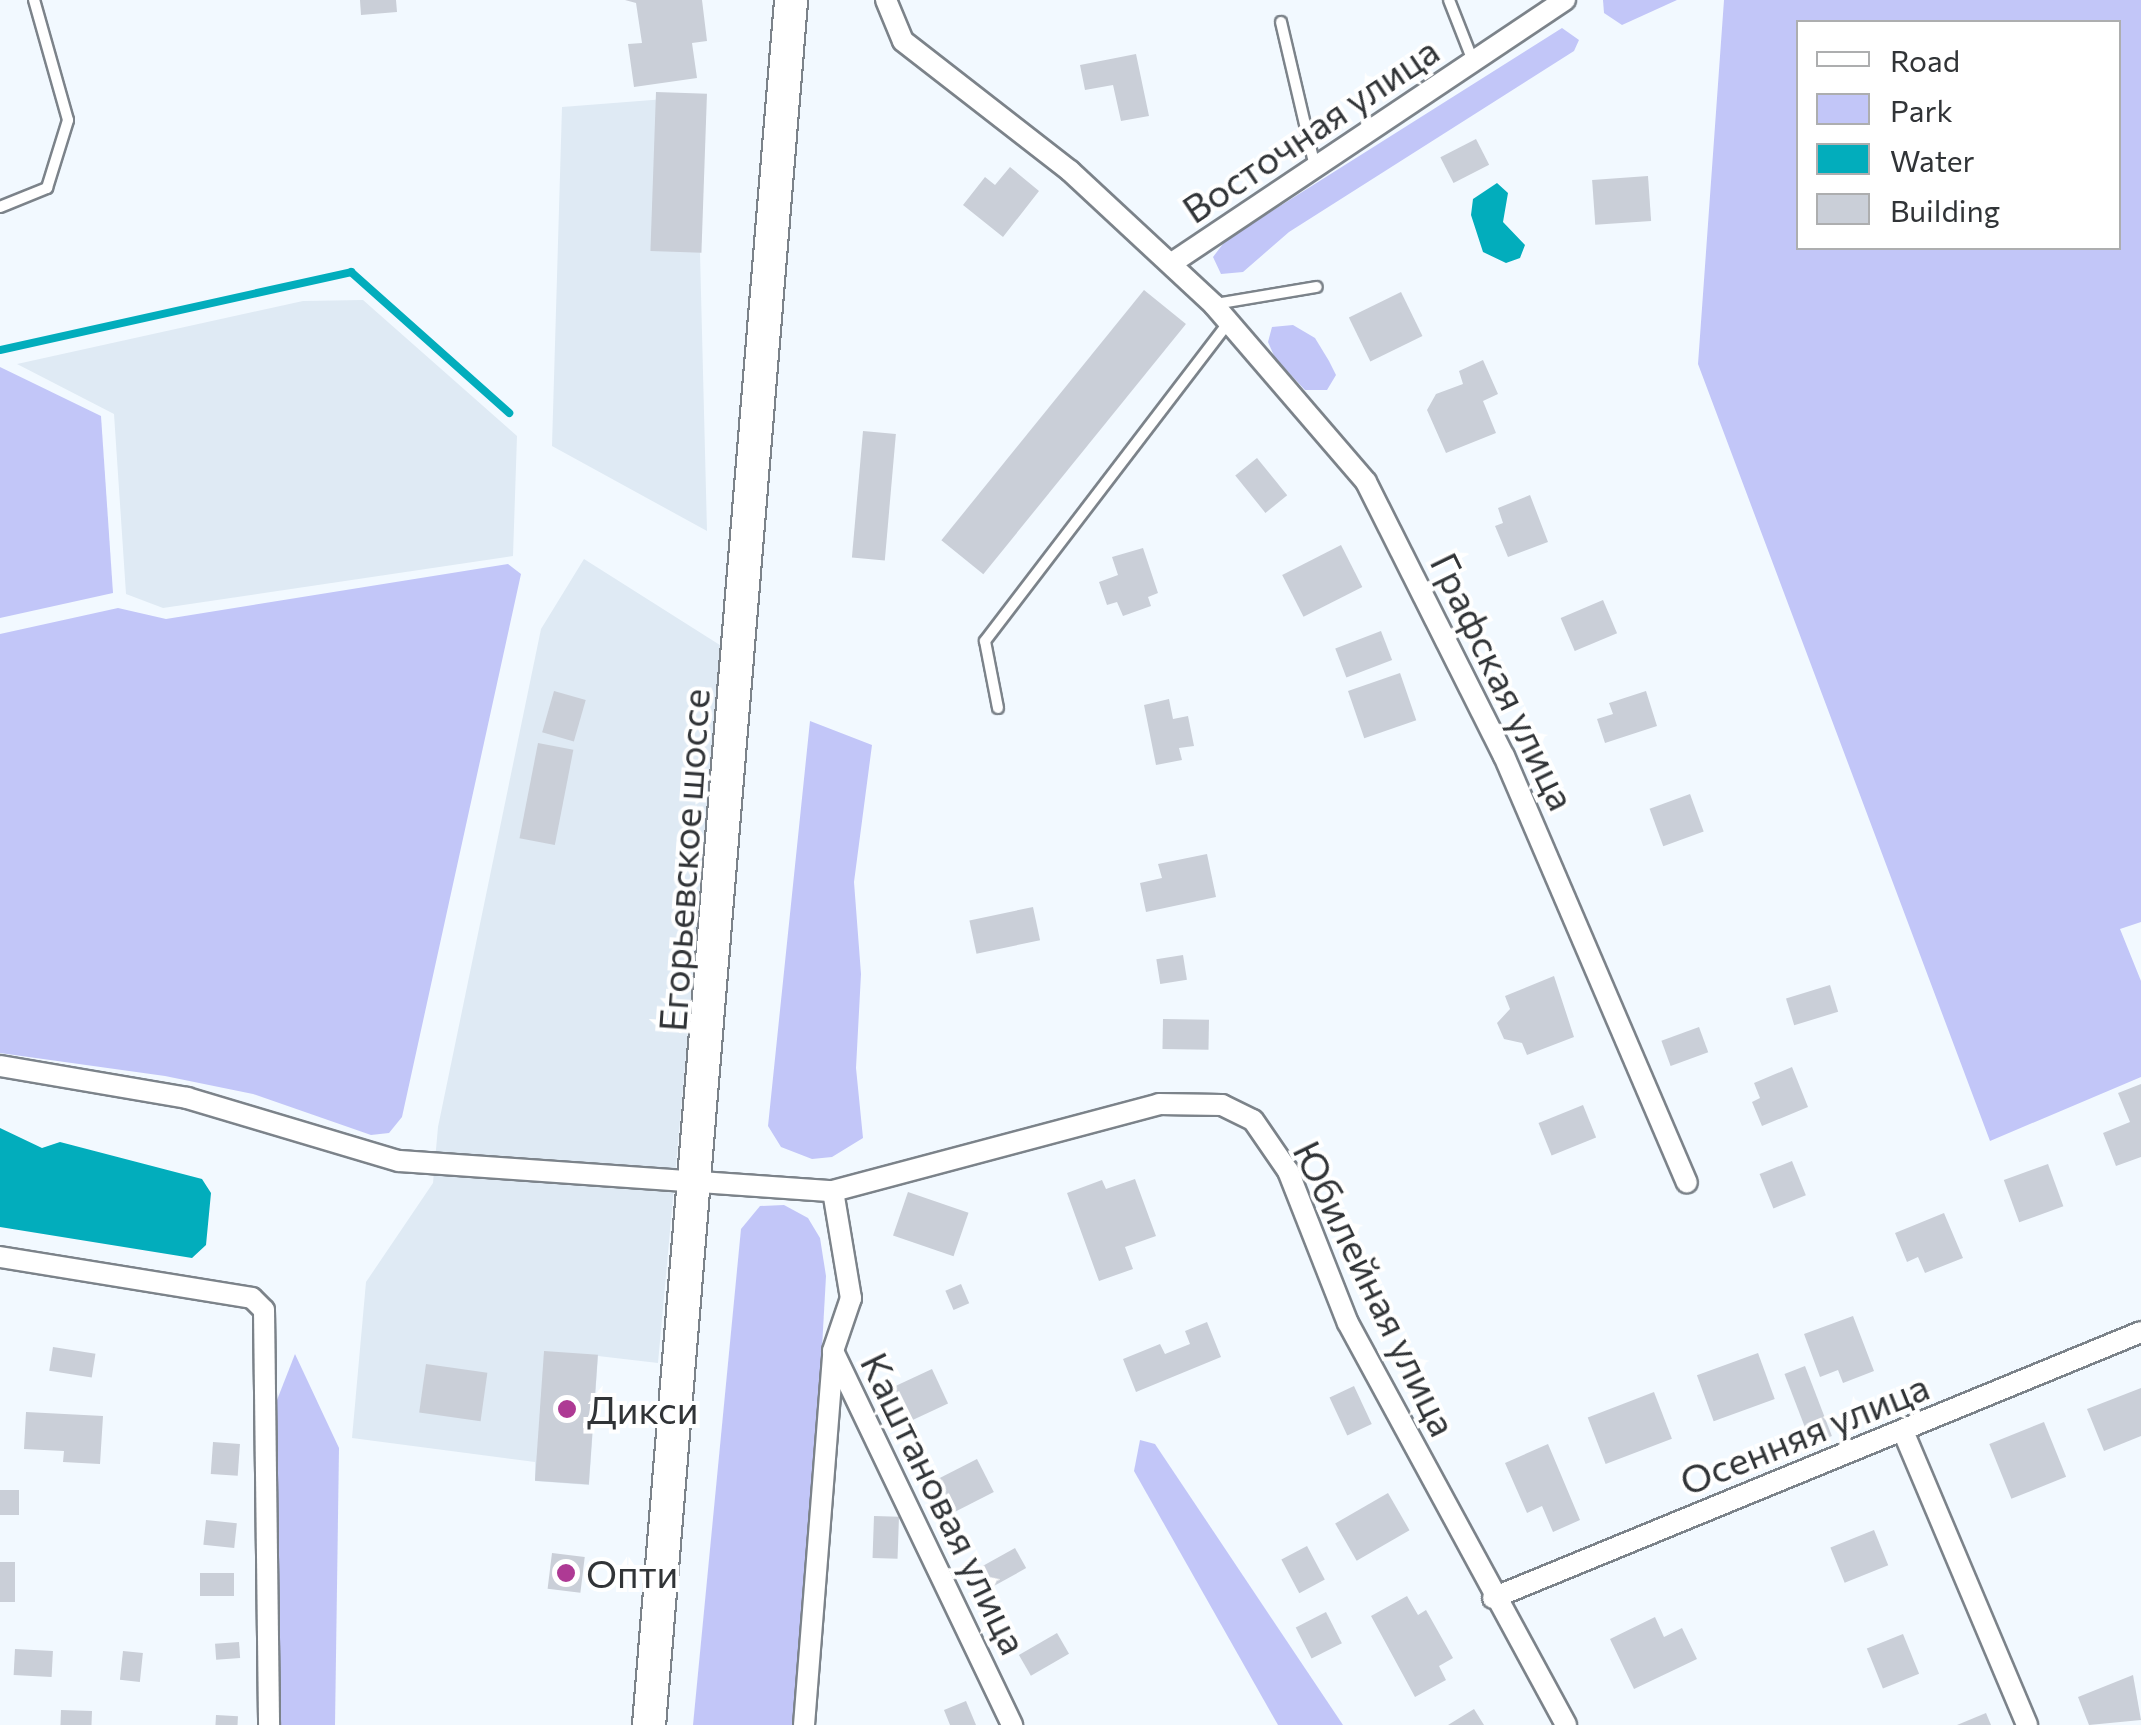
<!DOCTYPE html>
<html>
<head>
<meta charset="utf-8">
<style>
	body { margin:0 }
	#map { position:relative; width:2141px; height:1725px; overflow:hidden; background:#f2f9ff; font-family:Commissioner,sans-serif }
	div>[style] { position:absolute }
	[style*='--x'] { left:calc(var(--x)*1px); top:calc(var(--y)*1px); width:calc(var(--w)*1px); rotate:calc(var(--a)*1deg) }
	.built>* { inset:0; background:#dfeaf4 }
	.green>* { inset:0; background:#c2c6f8 }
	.water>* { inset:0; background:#02adbc }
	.stream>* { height:8px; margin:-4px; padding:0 4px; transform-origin:4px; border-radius:4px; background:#02adbc }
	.building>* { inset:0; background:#cacfd8; transform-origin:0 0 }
	.roads { filter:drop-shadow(2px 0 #7c838a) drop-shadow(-2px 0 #7c838a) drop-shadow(0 2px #7c838a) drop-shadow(0 -2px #7c838a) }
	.service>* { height:10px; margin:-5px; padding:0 5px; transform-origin:5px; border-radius:5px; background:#fff }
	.minor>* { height:20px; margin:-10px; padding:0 10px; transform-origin:10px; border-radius:10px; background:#fff }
	.primary>* { height:32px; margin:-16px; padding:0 16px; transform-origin:16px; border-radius:16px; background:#fff }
	.dots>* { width:28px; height:28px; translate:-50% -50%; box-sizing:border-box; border:5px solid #fff; border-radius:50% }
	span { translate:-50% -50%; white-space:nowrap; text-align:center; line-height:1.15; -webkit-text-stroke:8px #fff; paint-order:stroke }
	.street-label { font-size:38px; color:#313437 }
	.poi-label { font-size:38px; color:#313437 }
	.left { translate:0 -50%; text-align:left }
	.legend { position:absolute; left:1796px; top:20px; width:325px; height:230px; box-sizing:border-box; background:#fff; border:2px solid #adaeaf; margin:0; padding:12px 18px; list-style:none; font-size:30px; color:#313437 }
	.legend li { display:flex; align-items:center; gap:20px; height:50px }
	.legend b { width:50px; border:2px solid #adaeaf }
</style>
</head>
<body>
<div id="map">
	<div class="built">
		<div style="clip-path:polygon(704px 96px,700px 253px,707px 531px,552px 446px,562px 107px)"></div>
		<div style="clip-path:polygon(363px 300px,517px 436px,513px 556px,163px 608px,126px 594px,114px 414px,17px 364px,303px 301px)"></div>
		<div style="clip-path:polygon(584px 559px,723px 647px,658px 1363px,598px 1356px,589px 1485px,535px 1481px,535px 1462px,352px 1438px,366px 1282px,433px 1183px,438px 1127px,541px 629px)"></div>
	</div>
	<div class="green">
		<div style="clip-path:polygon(1603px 0,1677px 0,1622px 25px,1604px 13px)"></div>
		<div style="clip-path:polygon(evenodd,1724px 0,2141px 0,2141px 922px,2120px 929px,2141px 981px,2141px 1077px,1990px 1141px,1698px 364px,1724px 0,1798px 22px,2118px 22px,2118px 248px,1798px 248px,1798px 22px)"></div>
		<div style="clip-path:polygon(1562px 28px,1579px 40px,1574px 51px,1289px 232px,1243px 272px,1221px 274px,1213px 257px,1226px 240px)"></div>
		<div style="clip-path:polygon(1293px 325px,1315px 338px,1329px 361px,1336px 375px,1327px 390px,1305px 390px,1275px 358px,1268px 342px,1272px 327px)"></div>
		<div style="clip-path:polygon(0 367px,101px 416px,113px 593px,0 618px)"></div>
		<div style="clip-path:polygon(508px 564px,521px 574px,402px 1117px,389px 1133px,371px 1135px,253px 1094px,165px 1076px,0 1053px,0 634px,118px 608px,166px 619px)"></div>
		<div style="clip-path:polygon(810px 721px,872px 745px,854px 882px,861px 974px,856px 1068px,863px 1138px,832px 1157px,812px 1159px,781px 1147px,768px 1126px)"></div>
		<div style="clip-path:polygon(784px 1205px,808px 1218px,820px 1238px,826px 1276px,801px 1725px,693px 1725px,741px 1229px,760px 1206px)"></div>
		<div style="clip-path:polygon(295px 1354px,339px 1448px,335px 1725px,280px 1725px,277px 1400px)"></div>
		<div style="clip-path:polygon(1140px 1440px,1155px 1444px,1343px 1725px,1278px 1725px,1134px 1471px)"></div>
	</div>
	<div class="water">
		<div style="clip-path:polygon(1497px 183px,1508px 193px,1503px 222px,1525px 245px,1520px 258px,1506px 263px,1483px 252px,1471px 215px,1473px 199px)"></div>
		<div style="clip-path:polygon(0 1128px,42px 1148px,60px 1142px,202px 1179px,211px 1193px,206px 1245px,192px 1258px,0 1227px)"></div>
	</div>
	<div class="stream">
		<div style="--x:0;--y:350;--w:360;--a:-12.5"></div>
		<div style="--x:351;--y:272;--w:212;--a:41.7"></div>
	</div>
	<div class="building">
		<div style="clip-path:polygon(360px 0,396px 0,397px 12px,361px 15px)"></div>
		<div style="clip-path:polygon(625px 0,702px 0,707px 41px,692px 43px,697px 78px,634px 87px,628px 44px,642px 43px,636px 3px)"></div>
		<div style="clip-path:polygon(1136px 54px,1149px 116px,1121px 121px,1113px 85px,1085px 90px,1080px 65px)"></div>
		<div style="left:656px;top:92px;width:51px;height:159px;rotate:2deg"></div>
		<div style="left:1476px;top:139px;width:29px;height:40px;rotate:63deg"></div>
		<div style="clip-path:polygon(1010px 167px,1039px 191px,1003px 237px,963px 205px,985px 177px,995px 185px)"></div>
		<div style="left:1648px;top:176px;width:45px;height:56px;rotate:86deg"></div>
		<div style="left:1144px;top:290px;width:54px;height:322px;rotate:39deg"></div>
		<div style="left:1401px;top:292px;width:49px;height:58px;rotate:64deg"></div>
		<div style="clip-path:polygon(1483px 360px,1498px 394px,1483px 401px,1496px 433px,1446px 453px,1427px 410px,1436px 394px,1463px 384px,1459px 371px)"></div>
		<div style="left:863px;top:431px;width:33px;height:127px;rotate:5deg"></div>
		<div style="left:1257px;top:458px;width:48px;height:28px;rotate:51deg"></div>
		<div style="clip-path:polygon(1530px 495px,1548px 542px,1508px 557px,1495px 526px,1503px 523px,1498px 508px)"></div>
		<div style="left:1341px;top:545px;width:47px;height:66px;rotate:63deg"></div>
		<div style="clip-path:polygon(1143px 548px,1158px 593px,1148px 597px,1151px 606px,1123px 616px,1117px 602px,1107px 605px,1099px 582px,1118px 575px,1112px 557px)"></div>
		<div style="left:1603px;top:600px;width:36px;height:46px;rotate:67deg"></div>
		<div style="left:1381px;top:631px;width:31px;height:49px;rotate:69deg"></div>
		<div style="left:1400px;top:673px;width:50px;height:55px;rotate:71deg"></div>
		<div style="left:554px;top:691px;width:33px;height:43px;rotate:16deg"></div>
		<div style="clip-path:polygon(1646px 691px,1657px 726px,1605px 743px,1597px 719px,1613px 714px,1609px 703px)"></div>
		<div style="clip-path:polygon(1169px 699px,1173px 719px,1188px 716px,1194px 746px,1179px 748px,1182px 760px,1156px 765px,1144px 705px)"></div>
		<div style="left:538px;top:743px;width:36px;height:97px;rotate:11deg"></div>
		<div style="left:1690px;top:794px;width:40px;height:43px;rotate:70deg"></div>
		<div style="clip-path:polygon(1207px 854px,1216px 897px,1146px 912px,1140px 883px,1162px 878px,1158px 864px)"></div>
		<div style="left:1033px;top:907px;width:34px;height:65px;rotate:78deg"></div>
		<div style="left:1183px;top:955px;width:25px;height:27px;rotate:81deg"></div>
		<div style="clip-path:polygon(1554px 976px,1574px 1037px,1527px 1055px,1522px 1043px,1504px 1039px,1497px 1023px,1510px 1009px,1505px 996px)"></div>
		<div style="left:1830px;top:985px;width:28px;height:46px;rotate:73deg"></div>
		<div style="left:1163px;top:1019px;width:46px;height:30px;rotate:1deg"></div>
		<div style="left:1699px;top:1027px;width:27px;height:40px;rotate:70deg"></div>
		<div style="clip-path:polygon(1792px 1067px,1808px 1107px,1762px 1126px,1752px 1102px,1760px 1098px,1754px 1083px)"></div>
		<div style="clip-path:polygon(2141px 1084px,2141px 1157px,2116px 1166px,2103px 1133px,2130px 1122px,2118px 1093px)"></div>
		<div style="left:1583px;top:1105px;width:35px;height:48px;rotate:68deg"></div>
		<div style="left:1792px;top:1161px;width:37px;height:35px;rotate:68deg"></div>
		<div style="left:2048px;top:1164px;width:45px;height:47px;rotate:70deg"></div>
		<div style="clip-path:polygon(1135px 1179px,1156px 1236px,1125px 1247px,1133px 1269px,1099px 1281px,1067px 1193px,1102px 1180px,1106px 1189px)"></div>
		<div style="left:908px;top:1192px;width:64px;height:46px;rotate:19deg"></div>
		<div style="clip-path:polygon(1944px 1213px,1963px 1258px,1925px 1273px,1918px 1257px,1907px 1262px,1895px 1233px)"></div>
		<div style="left:961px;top:1284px;width:21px;height:17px;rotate:67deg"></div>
		<div style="clip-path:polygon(1853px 1316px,1874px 1371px,1843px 1383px,1838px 1370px,1820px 1377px,1804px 1334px)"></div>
		<div style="clip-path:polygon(1207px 1322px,1221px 1357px,1136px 1392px,1123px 1359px,1160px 1344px,1165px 1354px,1190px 1344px,1185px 1331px)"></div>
		<div style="left:53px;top:1347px;width:43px;height:24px;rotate:9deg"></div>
		<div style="left:544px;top:1351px;width:54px;height:130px;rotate:4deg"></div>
		<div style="left:1758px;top:1353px;width:49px;height:65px;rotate:70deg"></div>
		<div style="left:426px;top:1364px;width:62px;height:49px;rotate:8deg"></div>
		<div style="left:1805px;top:1366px;width:75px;height:22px;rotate:69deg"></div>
		<div style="left:932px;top:1369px;width:38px;height:42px;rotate:65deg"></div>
		<div style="left:1354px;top:1386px;width:42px;height:27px;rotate:65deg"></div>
		<div style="clip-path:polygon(2141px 1388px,2141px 1436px,2104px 1451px,2087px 1409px)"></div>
		<div style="left:1654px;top:1392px;width:50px;height:71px;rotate:69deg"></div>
		<div style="clip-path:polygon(26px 1412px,103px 1416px,100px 1464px,63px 1462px,64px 1451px,24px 1449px)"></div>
		<div style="left:2044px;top:1422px;width:59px;height:59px;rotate:68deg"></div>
		<div style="left:213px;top:1442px;width:27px;height:32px;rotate:4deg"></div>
		<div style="clip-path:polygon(1548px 1444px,1580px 1520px,1553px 1532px,1542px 1506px,1527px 1513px,1505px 1463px)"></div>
		<div style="left:977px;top:1459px;width:37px;height:44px;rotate:63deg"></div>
		<div style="left:0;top:1490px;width:19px;height:25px"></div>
		<div style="left:1388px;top:1493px;width:43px;height:61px;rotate:60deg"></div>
		<div style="left:874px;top:1516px;width:25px;height:42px;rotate:2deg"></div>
		<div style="left:206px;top:1520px;width:31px;height:25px;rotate:6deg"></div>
		<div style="left:1874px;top:1530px;width:38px;height:47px;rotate:68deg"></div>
		<div style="left:1307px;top:1546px;width:38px;height:29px;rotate:62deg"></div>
		<div style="left:1015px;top:1548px;width:23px;height:39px;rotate:61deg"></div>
		<div style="left:552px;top:1553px;width:33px;height:36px;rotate:7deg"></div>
		<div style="left:0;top:1562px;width:15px;height:40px"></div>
		<div style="left:200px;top:1573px;width:34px;height:23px"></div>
		<div style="clip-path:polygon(1407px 1596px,1418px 1615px,1426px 1610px,1453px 1658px,1439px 1666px,1446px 1680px,1415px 1697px,1371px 1616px)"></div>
		<div style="left:1326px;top:1612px;width:35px;height:34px;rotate:63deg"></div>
		<div style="clip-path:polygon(1655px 1617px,1664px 1637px,1682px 1628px,1697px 1659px,1634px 1689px,1610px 1639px)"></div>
		<div style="left:1057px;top:1633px;width:24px;height:44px;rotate:60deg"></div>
		<div style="left:1903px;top:1634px;width:43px;height:39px;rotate:68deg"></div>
		<div style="left:239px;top:1642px;width:16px;height:24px;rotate:86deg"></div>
		<div style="left:15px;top:1649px;width:38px;height:26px;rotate:3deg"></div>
		<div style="left:123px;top:1651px;width:20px;height:29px;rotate:6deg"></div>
		<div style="clip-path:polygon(2133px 1675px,2141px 1720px,2089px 1725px,2078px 1697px)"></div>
		<div style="clip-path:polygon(966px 1701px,976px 1725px,950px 1725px,944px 1710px)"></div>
		<div style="clip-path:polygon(1474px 1709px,1484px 1725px,1448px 1725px)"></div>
		<div style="left:61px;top:1710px;width:31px;height:15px;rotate:2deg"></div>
		<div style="clip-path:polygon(1986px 1713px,1991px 1725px,1957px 1725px)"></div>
		<div style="left:216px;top:1715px;width:22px;height:10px;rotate:3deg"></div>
	</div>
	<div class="roads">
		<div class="service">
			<div style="--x:1449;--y:0;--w:66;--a:68.5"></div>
			<div style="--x:1281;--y:22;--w:149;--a:76.8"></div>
			<div style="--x:0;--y:207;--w:51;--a:-22"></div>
			<div style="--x:47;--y:188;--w:71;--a:-72.8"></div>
			<div style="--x:68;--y:120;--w:125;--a:-105.8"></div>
			<div style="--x:1215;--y:304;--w:103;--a:-9.5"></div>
			<div style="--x:998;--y:708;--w:68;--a:-101"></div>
			<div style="--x:985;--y:641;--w:400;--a:-52.6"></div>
		</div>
		<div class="minor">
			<div style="--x:886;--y:0;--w:44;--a:67.5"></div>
			<div style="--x:903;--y:41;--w:212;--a:37.9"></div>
			<div style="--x:1070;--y:171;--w:197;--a:42.9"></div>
			<div style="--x:1214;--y:305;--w:233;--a:49.3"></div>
			<div style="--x:1366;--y:482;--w:307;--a:63.3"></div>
			<div style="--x:1504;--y:756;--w:464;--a:66.8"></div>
			<div style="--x:1172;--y:263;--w:473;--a:-33.8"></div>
			<div style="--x:0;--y:1066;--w:190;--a:9.7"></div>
			<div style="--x:187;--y:1098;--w:221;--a:16.6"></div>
			<div style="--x:399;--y:1161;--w:435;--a:4"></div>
			<div style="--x:833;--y:1191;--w:337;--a:-14.9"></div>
			<div style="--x:1159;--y:1104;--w:63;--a:0.9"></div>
			<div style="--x:1222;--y:1105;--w:34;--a:26"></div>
			<div style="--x:1253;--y:1120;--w:62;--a:55.5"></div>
			<div style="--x:1288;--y:1171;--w:163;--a:68.5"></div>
			<div style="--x:1348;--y:1323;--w:457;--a:61.5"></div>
			<div style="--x:833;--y:1191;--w:109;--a:80.5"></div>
			<div style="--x:851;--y:1298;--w:56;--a:108.8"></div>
			<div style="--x:833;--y:1351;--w:415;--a:64.4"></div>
			<div style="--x:0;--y:1257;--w:255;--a:9.2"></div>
			<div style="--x:252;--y:1298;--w:17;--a:45"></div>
			<div style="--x:264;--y:1310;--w:415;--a:89.3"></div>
			<div style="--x:1903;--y:1431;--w:319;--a:67.1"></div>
			<div style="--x:1493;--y:1598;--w:700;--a:-22.32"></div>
			<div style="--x:804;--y:1725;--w:373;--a:-85.5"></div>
		</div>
		<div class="primary">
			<div style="--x:649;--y:1725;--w:1731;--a:-85.29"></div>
		</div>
	</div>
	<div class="dots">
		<div style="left:567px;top:1409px;background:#ae3a94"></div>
		<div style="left:566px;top:1573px;background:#ae3a94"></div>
	</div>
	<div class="street-label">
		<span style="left:1310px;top:129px;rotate:-34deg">Восточная улица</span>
		<span style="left:1504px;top:681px;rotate:64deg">Графская улица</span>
		<span style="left:683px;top:860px;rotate:-86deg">Егорьевское шоссе</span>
		<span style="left:1376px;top:1288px;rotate:64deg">Юбилейная улица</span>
		<span style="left:1804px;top:1433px;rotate:-22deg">Осенняя улица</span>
		<span style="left:945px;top:1503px;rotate:64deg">Каштановая улица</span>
	</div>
	<div class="poi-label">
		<span class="left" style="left:587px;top:1409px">Дикси</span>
		<span class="left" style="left:586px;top:1573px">Опти</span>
	</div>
	<ul class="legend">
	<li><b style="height:12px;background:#fff"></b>Road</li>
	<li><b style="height:28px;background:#c2c6f8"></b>Park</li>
	<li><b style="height:28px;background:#02adbc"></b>Water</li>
	<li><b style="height:28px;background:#cacfd8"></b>Building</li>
	</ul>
</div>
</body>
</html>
